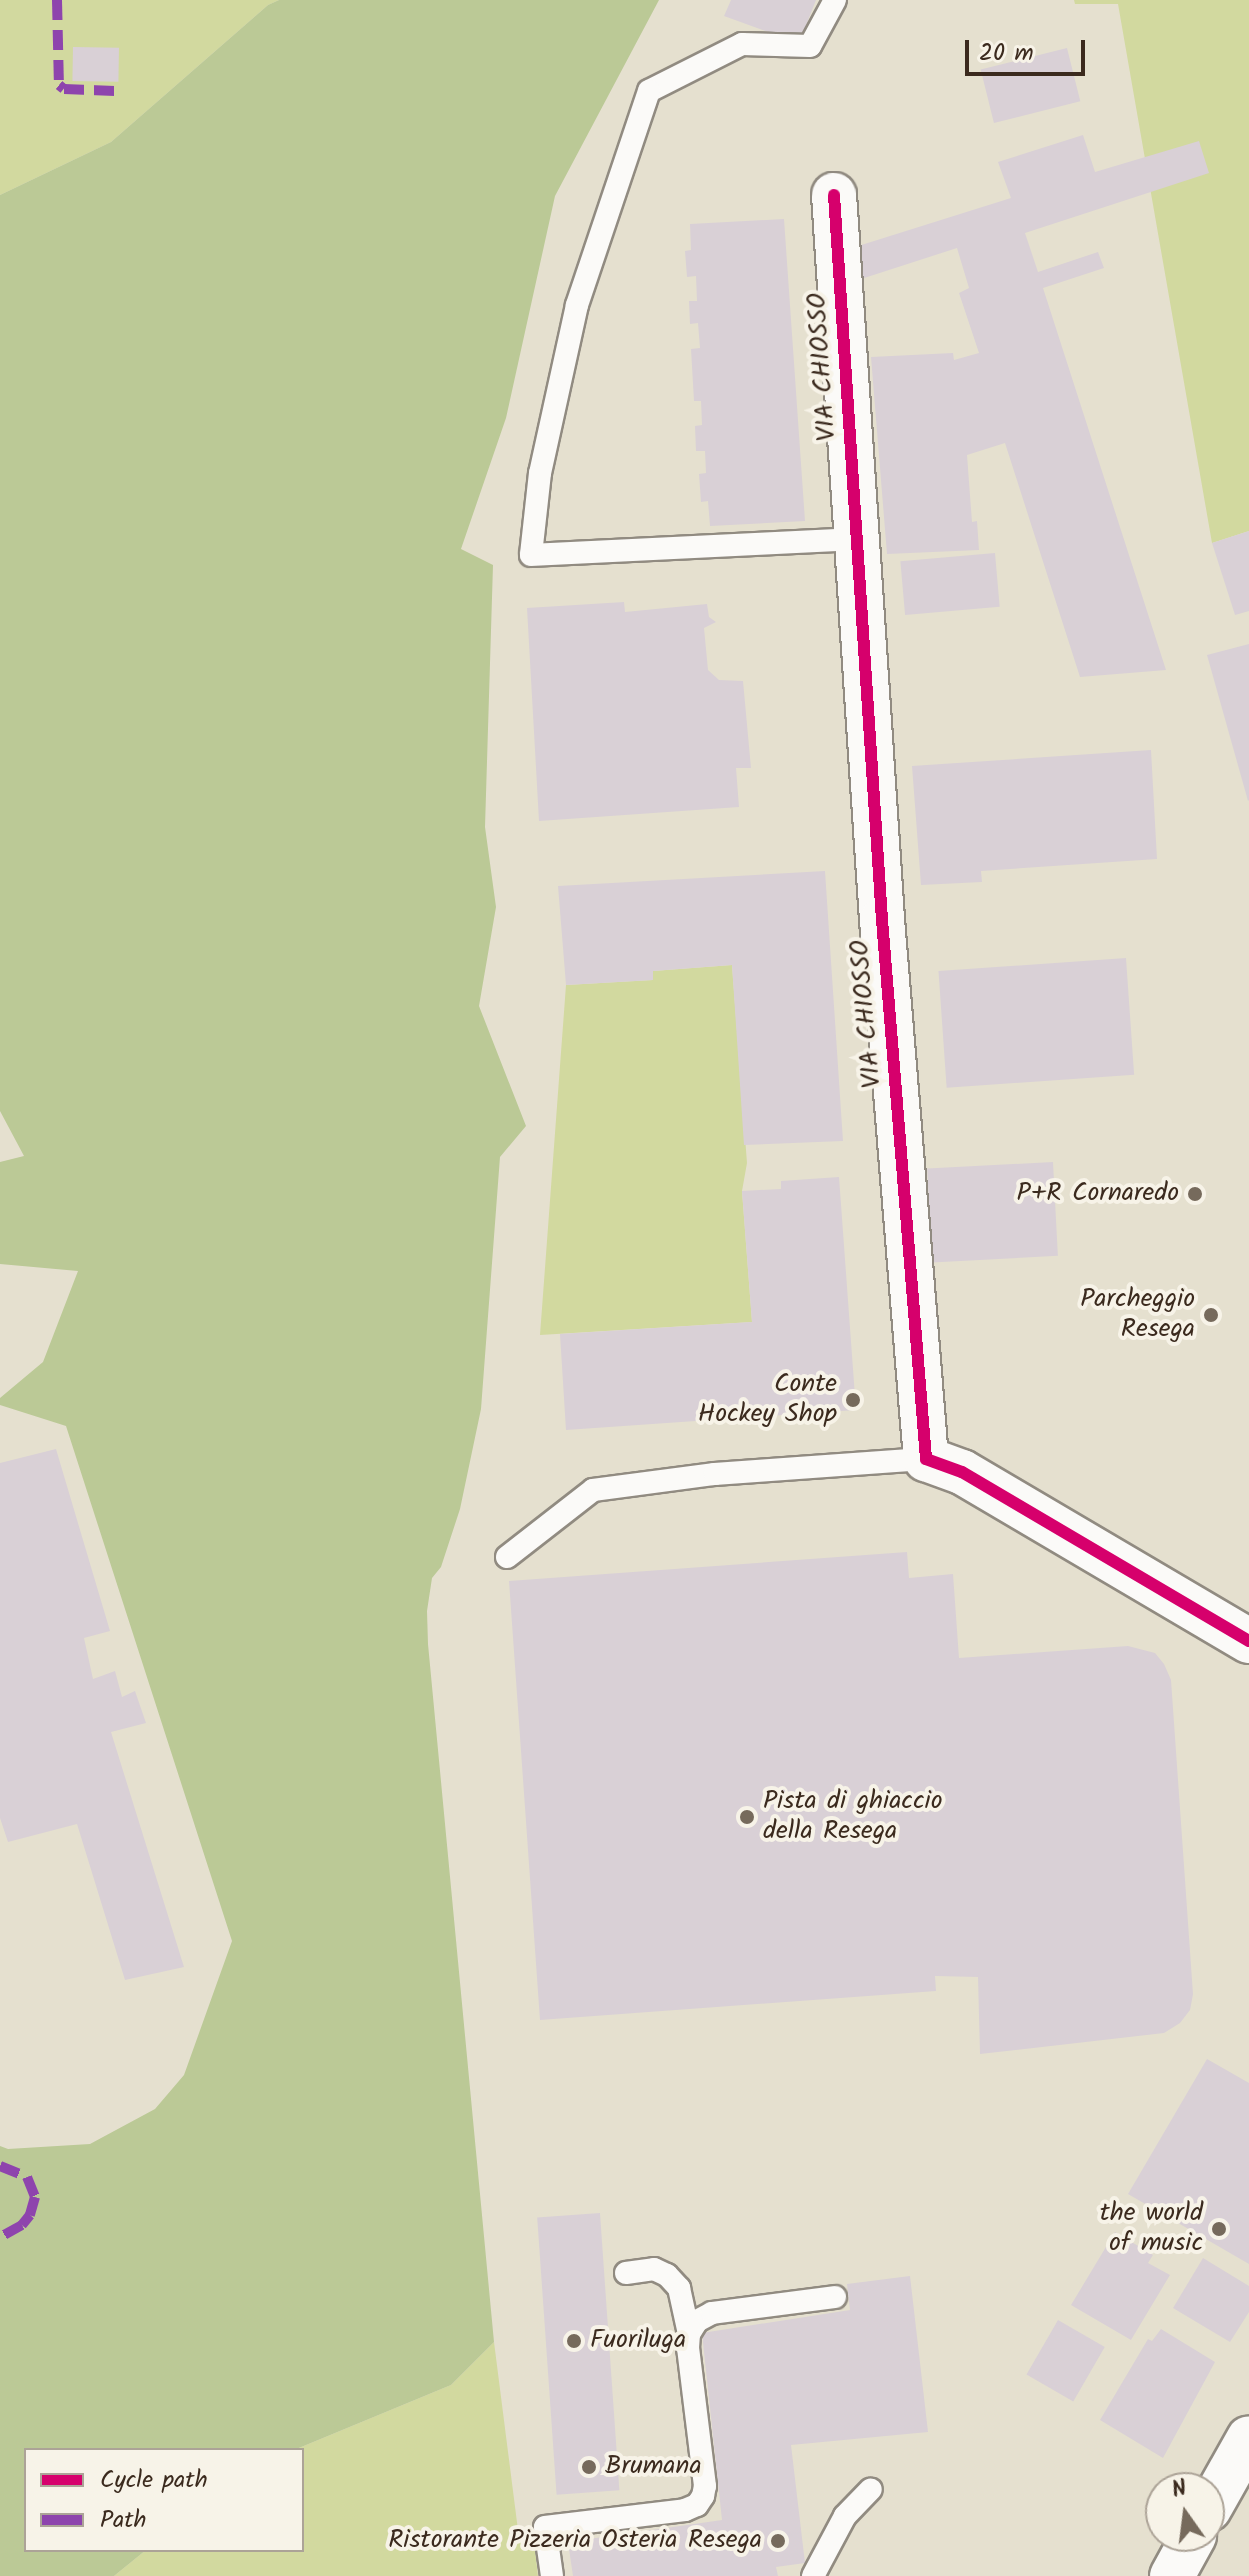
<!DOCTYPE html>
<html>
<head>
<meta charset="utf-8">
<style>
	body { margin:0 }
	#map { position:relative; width:1249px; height:2576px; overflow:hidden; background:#e5e0cf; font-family:Kalam,sans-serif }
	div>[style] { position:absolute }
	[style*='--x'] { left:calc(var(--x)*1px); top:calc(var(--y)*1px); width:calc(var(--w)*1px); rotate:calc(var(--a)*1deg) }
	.green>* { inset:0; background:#d2d99f }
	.forest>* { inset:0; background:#bbc996 }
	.building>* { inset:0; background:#d9d0d6; transform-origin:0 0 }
	.roads { filter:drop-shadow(2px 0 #918b81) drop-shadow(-2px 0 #918b81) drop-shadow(0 2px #918b81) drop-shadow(0 -2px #918b81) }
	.lane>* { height:22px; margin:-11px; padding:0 11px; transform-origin:11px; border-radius:11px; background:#fbfaf8 }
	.street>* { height:44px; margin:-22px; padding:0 22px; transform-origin:22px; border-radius:22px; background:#fbfaf8 }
	.secondary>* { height:44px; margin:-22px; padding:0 22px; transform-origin:22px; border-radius:22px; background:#fbfaf8 }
	.quiet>* { height:10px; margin-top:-5px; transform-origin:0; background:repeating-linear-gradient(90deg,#8e44ad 0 20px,transparent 0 30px) }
	.cycleway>* { height:12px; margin:-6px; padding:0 6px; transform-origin:6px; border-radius:6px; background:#d6006c }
	.dots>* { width:22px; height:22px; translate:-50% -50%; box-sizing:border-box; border:4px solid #f7f3e8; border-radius:50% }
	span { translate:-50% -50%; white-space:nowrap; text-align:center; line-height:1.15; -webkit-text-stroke:8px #f7f3e8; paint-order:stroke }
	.street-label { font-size:26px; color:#3b2a1e }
	.poi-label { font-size:26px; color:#3b2a1e }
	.right { translate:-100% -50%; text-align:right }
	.left { translate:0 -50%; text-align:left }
	.legend { position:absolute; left:24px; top:2448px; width:280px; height:104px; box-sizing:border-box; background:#f7f3e8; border:2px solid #aca397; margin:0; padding:10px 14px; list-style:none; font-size:24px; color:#3b2a1e }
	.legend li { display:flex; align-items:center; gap:16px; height:40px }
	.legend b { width:40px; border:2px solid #aca397 }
	.north { position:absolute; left:1145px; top:2472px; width:80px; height:80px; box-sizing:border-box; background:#f7f3e8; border:2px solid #aca397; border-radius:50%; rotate:346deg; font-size:22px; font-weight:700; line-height:32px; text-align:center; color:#3b2a1e }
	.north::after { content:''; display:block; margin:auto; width:28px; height:36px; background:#766a5c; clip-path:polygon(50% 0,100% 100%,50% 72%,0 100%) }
	.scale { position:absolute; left:965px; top:40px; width:120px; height:36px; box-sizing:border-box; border:4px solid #3b2a1e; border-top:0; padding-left:10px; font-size:24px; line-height:28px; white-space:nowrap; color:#3b2a1e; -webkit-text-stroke:6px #f7f3e8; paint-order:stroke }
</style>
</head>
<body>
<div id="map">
	<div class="green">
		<div style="clip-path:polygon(0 0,279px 0,268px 5px,111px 142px,0 195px)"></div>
		<div style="clip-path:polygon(1074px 0,1249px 0,1249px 531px,1212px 543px,1118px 4px,1075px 4px)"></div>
		<div style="clip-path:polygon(732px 965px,747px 1163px,742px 1191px,752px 1322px,540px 1335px,566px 985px,653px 980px,653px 971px)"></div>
		<div style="clip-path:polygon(494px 2342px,519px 2538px,535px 2549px,538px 2576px,114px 2576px,146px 2550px,302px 2550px,302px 2450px,294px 2450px,451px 2385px)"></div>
	</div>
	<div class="forest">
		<div style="clip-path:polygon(279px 0,659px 0,555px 196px,506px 418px,461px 549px,493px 565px,485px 827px,496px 907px,479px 1006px,526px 1126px,500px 1157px,481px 1409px,460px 1509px,441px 1567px,432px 1578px,427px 1611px,428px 1644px,494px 2342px,451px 2385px,294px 2450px,26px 2450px,26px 2550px,146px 2550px,114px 2576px,0 2576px,0 2146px,8px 2149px,90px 2144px,155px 2109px,184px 2075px,232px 1941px,66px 1426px,0 1405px,0 1398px,43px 1362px,78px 1271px,0 1264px,0 1162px,24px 1156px,0 1111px,0 195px,111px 142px,268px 5px)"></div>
	</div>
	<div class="building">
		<div style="clip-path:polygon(731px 0,816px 0,799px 43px,724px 16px)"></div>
		<div style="left:73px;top:47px;width:46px;height:34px;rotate:1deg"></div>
		<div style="left:1067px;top:48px;width:55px;height:89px;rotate:76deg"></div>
		<div style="clip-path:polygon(1083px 135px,1095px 172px,1199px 141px,1209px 173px,1025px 233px,1038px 272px,1098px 252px,1104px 268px,1043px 288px,1166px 670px,1080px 677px,1005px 443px,967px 455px,972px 522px,977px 521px,979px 550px,887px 554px,871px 357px,953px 353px,954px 360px,979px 353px,959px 293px,969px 288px,957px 248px,858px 280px,855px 247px,1011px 198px,998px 162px)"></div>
		<div style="clip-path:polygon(784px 219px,805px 521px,710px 526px,708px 501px,701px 502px,699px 474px,706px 473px,705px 451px,696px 451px,695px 426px,702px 425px,701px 401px,694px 401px,691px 349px,700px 348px,698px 323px,690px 324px,689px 301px,697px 301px,696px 276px,687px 277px,685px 251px,691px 250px,690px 224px)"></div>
		<div style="clip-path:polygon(1249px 531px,1249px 611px,1235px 615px,1212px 543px)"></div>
		<div style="left:995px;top:553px;width:54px;height:95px;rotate:85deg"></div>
		<div style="clip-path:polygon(624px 602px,625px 612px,707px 604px,709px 617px,716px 622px,704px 628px,708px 670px,719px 680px,743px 681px,751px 768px,736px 768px,739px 807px,539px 821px,527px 608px)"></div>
		<div style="clip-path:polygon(1249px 644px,1249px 800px,1248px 801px,1207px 655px)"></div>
		<div style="clip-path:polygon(1151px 750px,1157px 859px,981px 871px,982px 882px,921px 885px,912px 766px)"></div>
		<div style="clip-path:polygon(825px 871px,843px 1141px,744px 1145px,732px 965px,653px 971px,653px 980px,566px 985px,558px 886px)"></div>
		<div style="left:1126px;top:958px;width:117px;height:188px;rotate:86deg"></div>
		<div style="left:1053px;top:1162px;width:94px;height:126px;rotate:87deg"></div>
		<div style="clip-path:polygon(839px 1177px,856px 1410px,566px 1430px,560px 1334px,752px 1322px,742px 1191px,781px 1189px,781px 1181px)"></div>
		<div style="clip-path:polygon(56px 1449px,110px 1631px,84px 1638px,93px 1679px,115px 1671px,122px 1697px,135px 1691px,146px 1723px,111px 1732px,184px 1967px,125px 1980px,77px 1824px,8px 1842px,0 1818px,0 1463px)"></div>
		<div style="clip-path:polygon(907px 1552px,909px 1578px,953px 1574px,959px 1658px,1128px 1646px,1155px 1653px,1164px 1664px,1171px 1680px,1193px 1994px,1190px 2010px,1180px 2023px,1164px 2033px,980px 2054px,978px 1977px,935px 1976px,936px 1991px,540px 2020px,509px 1581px)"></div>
		<div style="clip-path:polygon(1207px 2059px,1249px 2083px,1249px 2264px,1128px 2194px)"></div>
		<div style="left:600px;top:2213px;width:278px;height:63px;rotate:86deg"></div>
		<div style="clip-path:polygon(1115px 2232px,1153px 2255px,1148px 2263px,1170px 2275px,1131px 2340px,1071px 2305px)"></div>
		<div style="clip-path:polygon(1203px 2258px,1249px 2286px,1249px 2312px,1230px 2342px,1173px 2308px)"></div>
		<div style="clip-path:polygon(910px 2276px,928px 2432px,791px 2445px,805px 2563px,776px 2567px,778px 2576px,573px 2576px,568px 2542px,722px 2520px,702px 2333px,850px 2310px,847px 2284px)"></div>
		<div style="left:1058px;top:2320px;width:54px;height:63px;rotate:30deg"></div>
		<div style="clip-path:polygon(1161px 2329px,1215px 2362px,1163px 2458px,1100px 2420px,1148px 2339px,1152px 2341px)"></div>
	</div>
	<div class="roads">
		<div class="lane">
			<div style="--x:835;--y:0;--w:52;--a:118.5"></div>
			<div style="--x:810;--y:46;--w:68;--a:-178.3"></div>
			<div style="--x:742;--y:44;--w:104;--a:153.2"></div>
			<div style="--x:649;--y:91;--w:226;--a:108.6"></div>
			<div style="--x:577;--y:305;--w:172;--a:102.4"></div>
			<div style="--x:540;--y:473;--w:82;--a:96.3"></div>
			<div style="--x:531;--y:555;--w:326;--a:-2.8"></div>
			<div style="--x:507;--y:1557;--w:109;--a:-37.9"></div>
			<div style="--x:593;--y:1490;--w:123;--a:-7.5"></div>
			<div style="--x:715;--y:1474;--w:212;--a:-4.1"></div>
			<div style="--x:626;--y:2273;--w:28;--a:-8"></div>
			<div style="--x:654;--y:2269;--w:14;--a:25"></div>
			<div style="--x:667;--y:2275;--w:18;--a:47"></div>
			<div style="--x:679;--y:2288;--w:47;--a:77.7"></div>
			<div style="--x:552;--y:2576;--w:49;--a:-98.1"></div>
			<div style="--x:545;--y:2527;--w:141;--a:-6.9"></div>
			<div style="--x:685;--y:2510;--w:13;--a:-23"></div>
			<div style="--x:697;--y:2505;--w:11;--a:-56"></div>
			<div style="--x:703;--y:2496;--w:10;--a:-79"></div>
			<div style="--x:705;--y:2486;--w:139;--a:-97"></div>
			<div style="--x:688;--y:2348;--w:14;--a:-86"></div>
			<div style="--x:689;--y:2334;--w:15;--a:-58"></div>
			<div style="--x:697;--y:2321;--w:17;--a:-28"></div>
			<div style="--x:712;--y:2313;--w:124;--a:-7.4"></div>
			<div style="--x:813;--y:2576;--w:68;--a:-61.9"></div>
			<div style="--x:845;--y:2516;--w:37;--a:-46"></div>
		</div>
		<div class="street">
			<div style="--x:834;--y:195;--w:727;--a:86.21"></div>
			<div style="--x:882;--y:920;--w:541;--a:85.33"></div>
			<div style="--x:926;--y:1459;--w:38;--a:20"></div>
			<div style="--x:962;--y:1472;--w:333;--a:30.5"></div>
		</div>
		<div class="secondary">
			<div style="--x:1209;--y:2509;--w:81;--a:-60.6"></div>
			<div style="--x:1172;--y:2576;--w:46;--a:-61.2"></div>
		</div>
	</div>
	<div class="quiet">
		<div style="--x:57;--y:0;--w:85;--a:88.7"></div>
		<div style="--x:59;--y:85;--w:6;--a:39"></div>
		<div style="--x:64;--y:89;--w:51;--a:2.2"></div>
		<div style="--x:0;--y:2166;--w:29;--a:22"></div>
		<div style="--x:27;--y:2177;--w:22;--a:68"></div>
		<div style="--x:35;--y:2197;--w:19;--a:106"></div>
		<div style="--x:30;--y:2215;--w:13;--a:129"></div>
		<div style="--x:22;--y:2225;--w:25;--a:151"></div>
	</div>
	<div class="cycleway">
		<div style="--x:834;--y:195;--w:727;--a:86.21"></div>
		<div style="--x:882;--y:920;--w:541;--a:85.33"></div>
		<div style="--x:926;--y:1459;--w:38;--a:20"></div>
		<div style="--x:962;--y:1472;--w:333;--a:30.5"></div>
	</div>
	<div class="dots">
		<div style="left:1195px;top:1194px;background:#766a5c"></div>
		<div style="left:1211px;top:1315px;background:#766a5c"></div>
		<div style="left:853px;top:1400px;background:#766a5c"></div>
		<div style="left:747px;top:1817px;background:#766a5c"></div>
		<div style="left:1219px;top:2229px;background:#766a5c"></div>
		<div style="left:574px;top:2341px;background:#766a5c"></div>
		<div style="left:589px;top:2467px;background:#766a5c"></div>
		<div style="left:778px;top:2541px;background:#766a5c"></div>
	</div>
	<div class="street-label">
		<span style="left:823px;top:367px;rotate:-94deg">VIA CHIOSSO</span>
		<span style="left:867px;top:1014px;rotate:-95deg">VIA CHIOSSO</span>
	</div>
	<div class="poi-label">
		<span class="right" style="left:1179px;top:1194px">P+R Cornaredo</span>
		<span class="right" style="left:1195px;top:1315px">Parcheggio<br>Resega</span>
		<span class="right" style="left:837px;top:1400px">Conte<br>Hockey Shop</span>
		<span class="left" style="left:763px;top:1817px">Pista di ghiaccio<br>della Resega</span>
		<span class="right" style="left:1203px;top:2229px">the world<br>of music</span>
		<span class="left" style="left:590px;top:2341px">Fuoriluga</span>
		<span class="left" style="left:605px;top:2467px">Brumana</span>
		<span class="right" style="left:762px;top:2541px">Ristorante Pizzeria Osteria Resega</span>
	</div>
	<ul class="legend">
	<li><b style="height:10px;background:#d6006c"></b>Cycle path</li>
	<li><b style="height:10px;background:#8e44ad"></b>Path</li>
	</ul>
	<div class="north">N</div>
	<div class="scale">20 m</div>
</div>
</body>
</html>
